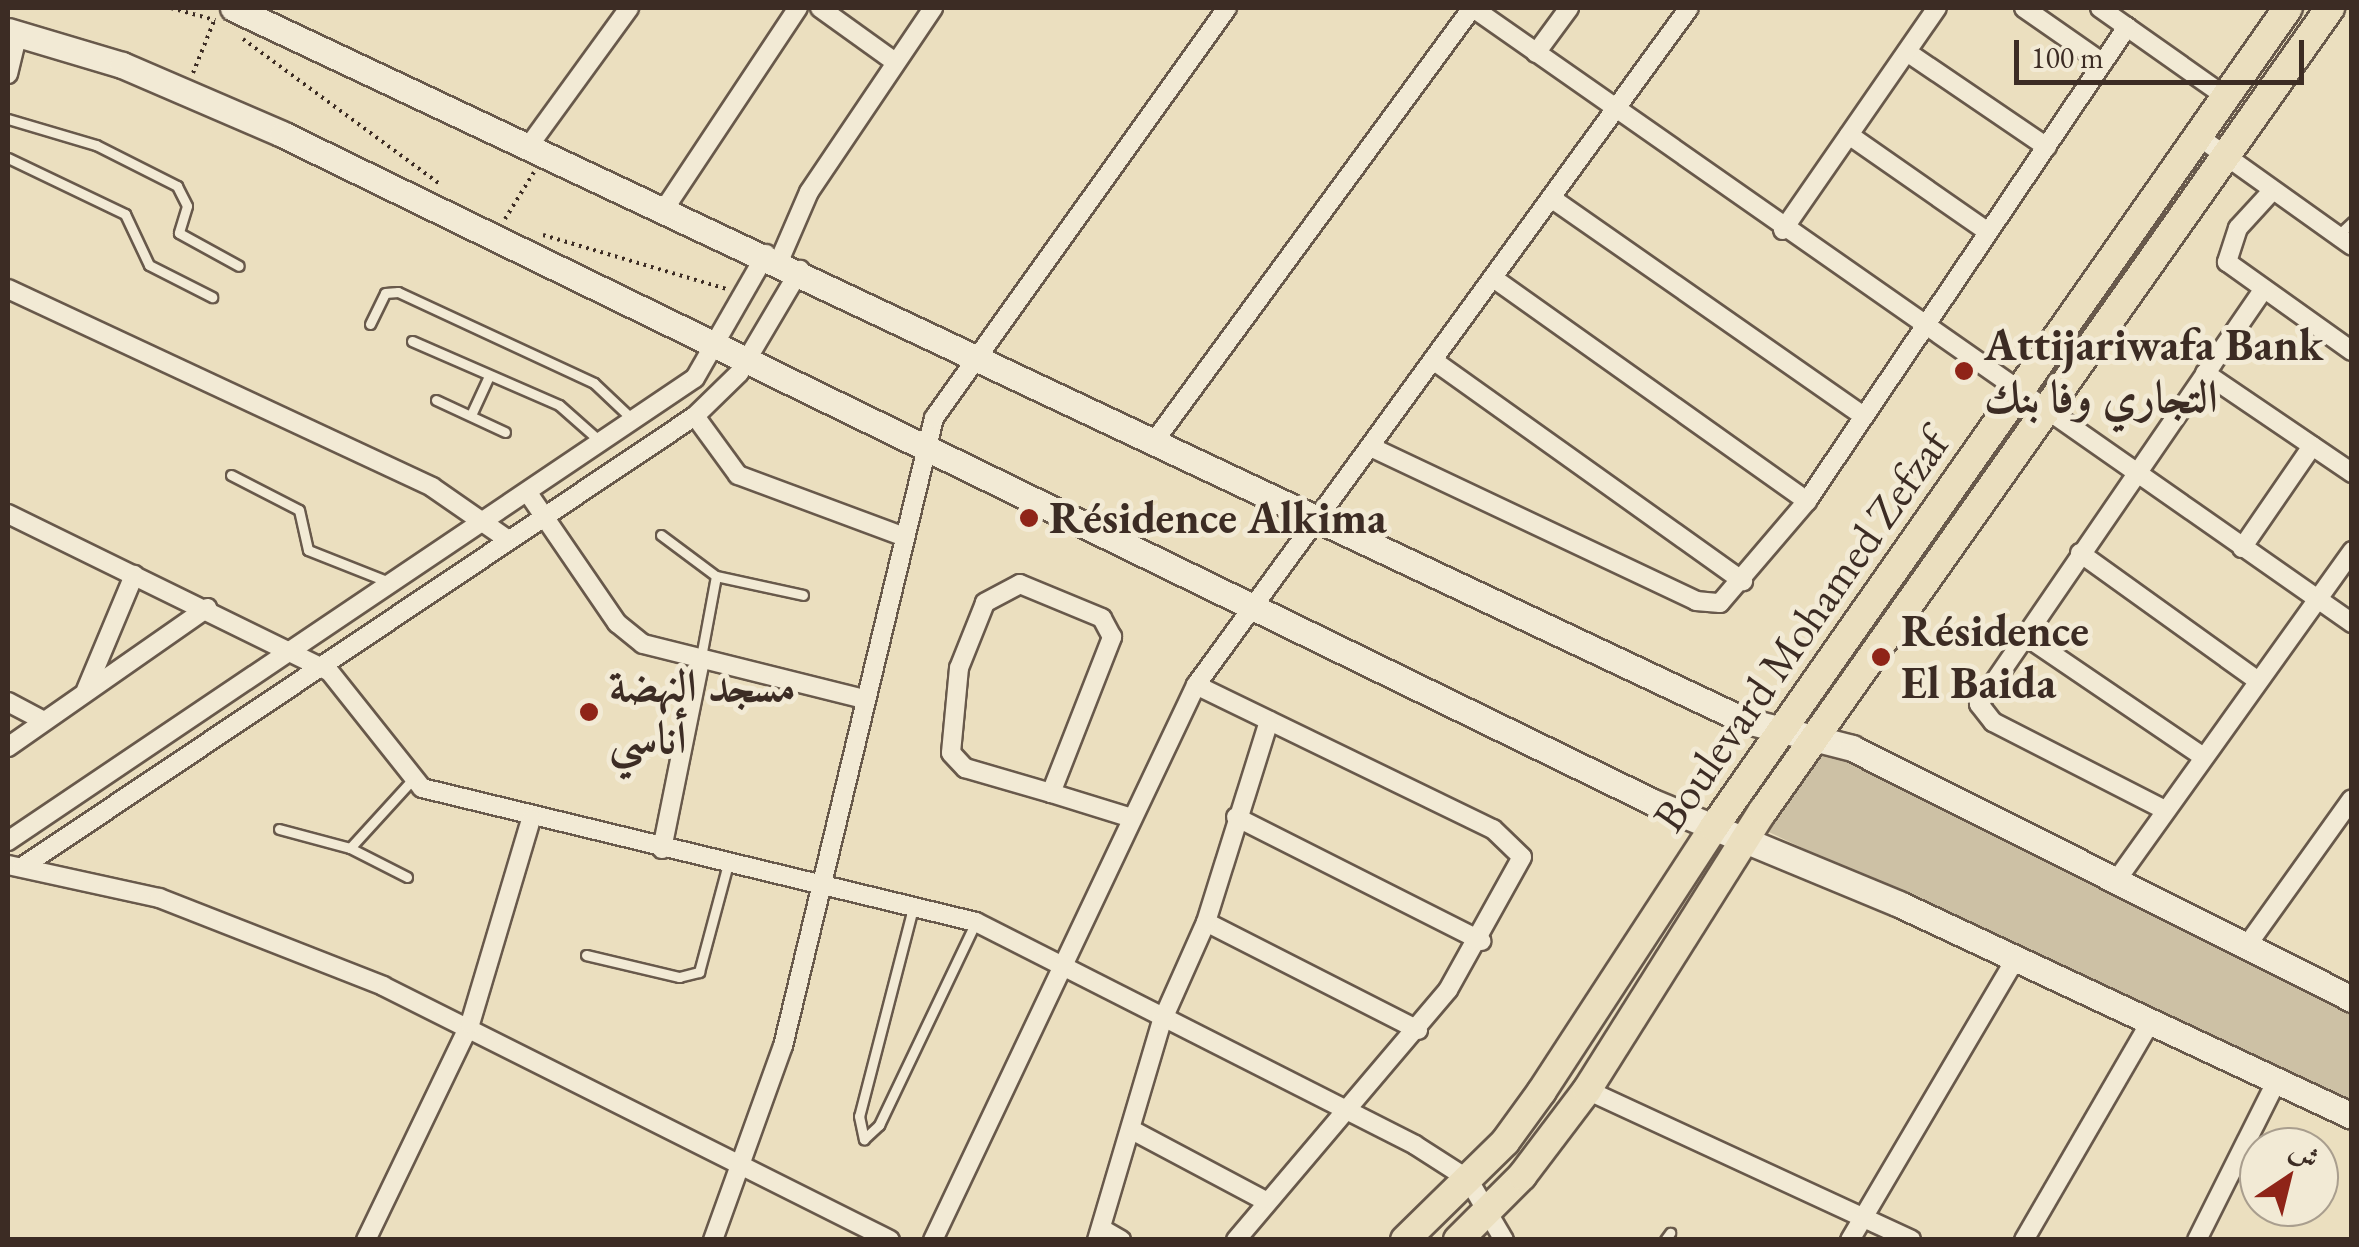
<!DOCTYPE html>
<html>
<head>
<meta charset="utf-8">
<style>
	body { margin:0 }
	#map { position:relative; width:2359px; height:1247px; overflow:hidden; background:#ebdfbf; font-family:"EB Garamond",Amiri,serif }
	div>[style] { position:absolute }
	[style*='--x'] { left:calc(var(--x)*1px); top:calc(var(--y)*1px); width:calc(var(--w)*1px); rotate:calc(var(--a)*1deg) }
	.green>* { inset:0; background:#cdc1a5 }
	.path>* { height:4px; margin-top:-2px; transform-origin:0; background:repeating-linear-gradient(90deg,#3c2c24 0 2.5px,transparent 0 7.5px) }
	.roads { filter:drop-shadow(2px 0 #68594b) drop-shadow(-2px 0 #68594b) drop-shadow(0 2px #68594b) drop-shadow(0 -2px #68594b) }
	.lane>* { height:9px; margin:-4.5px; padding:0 4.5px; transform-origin:4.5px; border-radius:4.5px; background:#f2ead5 }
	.street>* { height:18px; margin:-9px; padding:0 9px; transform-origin:9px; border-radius:9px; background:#f2ead5 }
	.secondary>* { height:25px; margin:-12.5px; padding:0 12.5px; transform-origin:12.5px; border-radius:12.5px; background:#f2ead5 }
	.primary>* { height:28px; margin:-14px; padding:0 14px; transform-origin:14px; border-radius:14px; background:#ebdfbf }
	.dots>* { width:28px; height:28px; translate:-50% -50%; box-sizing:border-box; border:5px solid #f2ead5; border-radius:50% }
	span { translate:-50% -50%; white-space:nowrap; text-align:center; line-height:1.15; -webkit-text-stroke:10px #f2ead5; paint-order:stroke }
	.poi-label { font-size:45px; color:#3c2c24; font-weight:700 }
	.left { translate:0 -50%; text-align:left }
	.street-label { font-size:45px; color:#3c2c24 }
	.frame { position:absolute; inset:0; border:10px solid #3c2c24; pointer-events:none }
	.north { position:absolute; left:2239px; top:1127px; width:100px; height:100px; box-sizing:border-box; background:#f2ead5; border:2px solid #a99e8e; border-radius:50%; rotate:35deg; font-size:28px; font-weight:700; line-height:40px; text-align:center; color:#3c2c24 }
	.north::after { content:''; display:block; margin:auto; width:35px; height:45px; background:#8f2418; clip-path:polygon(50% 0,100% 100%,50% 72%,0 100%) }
	.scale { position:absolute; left:2014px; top:40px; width:290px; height:45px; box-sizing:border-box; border:5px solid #3c2c24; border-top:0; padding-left:12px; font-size:30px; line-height:35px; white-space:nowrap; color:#3c2c24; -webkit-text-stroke:8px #f2ead5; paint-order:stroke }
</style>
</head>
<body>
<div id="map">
	<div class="green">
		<div style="clip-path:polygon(1824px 732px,2351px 992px,2351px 1106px,1758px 827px)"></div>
	</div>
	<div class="path">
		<div style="--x:171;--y:8;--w:46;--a:15.3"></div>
		<div style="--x:243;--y:39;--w:246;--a:36.4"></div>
		<div style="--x:193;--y:73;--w:56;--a:-68"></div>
		<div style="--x:505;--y:219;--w:55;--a:-58.3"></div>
		<div style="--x:543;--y:235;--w:191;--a:16.4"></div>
	</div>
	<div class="roads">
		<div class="lane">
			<div style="--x:8;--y:119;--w:92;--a:16.5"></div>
			<div style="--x:96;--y:145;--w:91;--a:26.8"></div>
			<div style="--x:177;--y:186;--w:22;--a:63"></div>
			<div style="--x:187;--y:206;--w:28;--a:107"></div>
			<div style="--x:179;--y:233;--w:68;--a:28.8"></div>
			<div style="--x:8;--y:158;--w:130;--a:25.6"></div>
			<div style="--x:125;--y:214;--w:56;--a:64.8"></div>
			<div style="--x:149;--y:265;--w:71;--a:26.9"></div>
			<div style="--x:2337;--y:236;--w:21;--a:-43"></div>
			<div style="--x:370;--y:324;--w:34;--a:-64"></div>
			<div style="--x:385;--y:293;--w:13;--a:-4"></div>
			<div style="--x:398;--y:292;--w:216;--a:24.9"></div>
			<div style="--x:594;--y:383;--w:55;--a:43.5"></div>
			<div style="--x:412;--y:341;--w:160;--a:23.5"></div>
			<div style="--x:559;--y:405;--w:56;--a:41.4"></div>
			<div style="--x:436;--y:400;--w:76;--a:24.9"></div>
			<div style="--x:471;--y:415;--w:43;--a:-65.2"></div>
			<div style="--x:231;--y:475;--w:76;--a:27.2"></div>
			<div style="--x:299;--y:510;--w:41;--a:77.3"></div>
			<div style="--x:308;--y:550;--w:87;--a:21.6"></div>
			<div style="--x:661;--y:535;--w:69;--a:36.7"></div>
			<div style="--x:716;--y:576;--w:89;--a:12.3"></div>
			<div style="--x:701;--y:657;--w:82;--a:-79.5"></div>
			<div style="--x:279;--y:829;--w:73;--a:15"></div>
			<div style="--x:350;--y:848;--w:92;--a:-47.6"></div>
			<div style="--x:350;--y:848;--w:64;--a:27"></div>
			<div style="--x:914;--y:904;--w:219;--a:104.5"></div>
			<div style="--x:859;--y:1116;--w:24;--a:78"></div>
			<div style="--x:864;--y:1139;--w:21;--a:-43"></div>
			<div style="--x:879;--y:1125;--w:225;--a:-64.5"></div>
			<div style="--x:586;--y:955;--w:96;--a:13.3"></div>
			<div style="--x:679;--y:977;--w:21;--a:-14"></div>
			<div style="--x:699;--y:972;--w:112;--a:-75"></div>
			<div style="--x:1665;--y:1240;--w:9;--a:-54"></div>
		</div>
		<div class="street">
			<div style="--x:820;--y:8;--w:87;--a:35.7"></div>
			<div style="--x:1473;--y:8;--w:1073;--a:34.98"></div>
			<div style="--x:2024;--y:8;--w:96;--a:34.8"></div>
			<div style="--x:2100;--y:8;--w:154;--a:35.2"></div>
			<div style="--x:1907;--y:52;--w:169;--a:34.2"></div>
			<div style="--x:1536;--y:53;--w:56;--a:-53.7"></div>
			<div style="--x:8;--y:74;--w:42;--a:-76.3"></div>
			<div style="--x:1849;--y:135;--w:169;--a:34.9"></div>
			<div style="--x:2198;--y:136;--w:189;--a:35.5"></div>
			<div style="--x:531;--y:143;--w:167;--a:-54"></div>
			<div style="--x:2272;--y:191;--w:50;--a:132.6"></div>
			<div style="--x:2238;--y:228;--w:36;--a:108"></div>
			<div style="--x:2227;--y:262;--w:153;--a:35.5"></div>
			<div style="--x:1554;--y:200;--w:378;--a:34.9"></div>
			<div style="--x:665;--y:208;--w:240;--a:-56.4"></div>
			<div style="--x:1783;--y:230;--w:270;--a:-55.3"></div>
			<div style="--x:780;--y:259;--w:73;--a:-66.6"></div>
			<div style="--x:809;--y:192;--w:222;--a:-56"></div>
			<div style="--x:1496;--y:280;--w:382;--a:35.4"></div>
			<div style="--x:8;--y:289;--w:468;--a:25"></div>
			<div style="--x:432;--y:487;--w:91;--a:34.7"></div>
			<div style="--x:1437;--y:363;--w:376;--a:35.5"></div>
			<div style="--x:2205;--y:373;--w:178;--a:34.2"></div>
			<div style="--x:695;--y:416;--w:73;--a:53.9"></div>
			<div style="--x:738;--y:475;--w:175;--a:20.4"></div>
			<div style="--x:1156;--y:439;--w:534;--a:-53.75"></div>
			<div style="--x:1375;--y:449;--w:355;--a:25.3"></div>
			<div style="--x:1696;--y:601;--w:24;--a:5"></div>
			<div style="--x:1720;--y:603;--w:134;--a:-49.5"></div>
			<div style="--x:1807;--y:501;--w:572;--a:-55.98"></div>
			<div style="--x:528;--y:493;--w:158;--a:55.6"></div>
			<div style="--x:617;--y:623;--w:33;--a:39"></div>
			<div style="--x:643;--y:644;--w:228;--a:14"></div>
			<div style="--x:8;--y:514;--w:357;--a:26.1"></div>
			<div style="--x:329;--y:671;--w:149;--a:51.5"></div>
			<div style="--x:422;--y:788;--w:570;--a:13.6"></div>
			<div style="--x:976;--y:922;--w:492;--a:26.9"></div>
			<div style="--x:1415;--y:1145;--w:63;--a:32.7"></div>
			<div style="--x:1468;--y:1179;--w:71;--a:59.5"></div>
			<div style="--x:2242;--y:548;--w:124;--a:-55.5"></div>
			<div style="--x:2080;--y:553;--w:219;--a:35.7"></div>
			<div style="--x:2024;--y:635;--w:215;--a:34.2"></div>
			<div style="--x:1196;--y:685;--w:330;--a:25.9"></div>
			<div style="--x:1493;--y:829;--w:40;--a:44"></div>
			<div style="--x:1522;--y:857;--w:152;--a:119.1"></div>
			<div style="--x:1448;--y:990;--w:328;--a:130.3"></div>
			<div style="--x:86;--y:690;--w:125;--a:-67.3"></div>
			<div style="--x:8;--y:702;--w:41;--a:27.8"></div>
			<div style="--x:8;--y:747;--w:243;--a:-34.9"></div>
			<div style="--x:1051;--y:793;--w:168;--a:-68.6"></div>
			<div style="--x:1112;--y:637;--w:21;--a:-118"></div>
			<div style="--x:1102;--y:618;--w:89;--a:-157.5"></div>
			<div style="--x:1020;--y:584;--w:40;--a:152"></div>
			<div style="--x:985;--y:603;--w:70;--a:111.8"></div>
			<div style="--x:959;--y:668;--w:85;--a:95.4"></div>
			<div style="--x:951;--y:753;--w:21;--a:47"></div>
			<div style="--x:965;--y:768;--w:90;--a:16.2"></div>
			<div style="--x:1051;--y:793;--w:85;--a:17.2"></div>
			<div style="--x:2163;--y:809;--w:191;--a:-152.9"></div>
			<div style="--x:1993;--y:722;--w:23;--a:-128"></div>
			<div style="--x:1979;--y:704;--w:502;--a:-55.55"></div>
			<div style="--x:1236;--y:817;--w:275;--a:26.8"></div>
			<div style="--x:8;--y:841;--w:828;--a:-33.98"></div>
			<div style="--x:695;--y:378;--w:143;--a:-60.2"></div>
			<div style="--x:662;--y:849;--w:192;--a:-78.6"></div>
			<div style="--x:8;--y:865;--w:155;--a:12.3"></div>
			<div style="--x:159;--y:898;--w:241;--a:21.4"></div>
			<div style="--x:383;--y:986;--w:567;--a:26.61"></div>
			<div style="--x:22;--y:867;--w:810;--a:-33.83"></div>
			<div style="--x:695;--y:416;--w:62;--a:-44.3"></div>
			<div style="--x:739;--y:373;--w:120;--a:-59.4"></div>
			<div style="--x:2116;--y:881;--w:406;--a:-54.4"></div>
			<div style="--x:1206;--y:922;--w:238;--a:27"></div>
			<div style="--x:2248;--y:944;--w:178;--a:-54.4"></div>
			<div style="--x:1587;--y:1090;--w:357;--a:24.8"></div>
			<div style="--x:1132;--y:1130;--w:147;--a:28"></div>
			<div style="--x:1102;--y:1229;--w:22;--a:30"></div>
			<div style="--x:366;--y:1240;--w:240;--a:-64.3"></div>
			<div style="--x:470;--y:1024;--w:214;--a:-73.4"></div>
			<div style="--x:713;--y:1240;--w:206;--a:-70.2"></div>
			<div style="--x:783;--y:1046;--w:646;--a:-76.48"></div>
			<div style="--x:934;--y:418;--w:504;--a:-54.45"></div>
			<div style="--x:933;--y:1240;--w:614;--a:-64.64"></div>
			<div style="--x:1196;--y:685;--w:837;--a:-53.94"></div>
			<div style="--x:1097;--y:1240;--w:228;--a:-73.5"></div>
			<div style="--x:1162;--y:1021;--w:108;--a:-66"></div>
			<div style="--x:1206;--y:922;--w:211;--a:-72.6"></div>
			<div style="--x:1850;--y:1240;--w:329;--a:-59.5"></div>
			<div style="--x:2024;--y:1240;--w:253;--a:-59.9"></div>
			<div style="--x:2197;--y:1240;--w:179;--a:-63.4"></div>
		</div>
		<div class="secondary">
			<div style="--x:233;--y:8;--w:1669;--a:25.24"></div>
			<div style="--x:1743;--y:720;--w:113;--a:14.4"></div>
			<div style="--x:1852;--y:748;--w:559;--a:26.66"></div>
			<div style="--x:8;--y:31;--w:119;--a:16.6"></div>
			<div style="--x:122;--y:65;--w:174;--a:23.3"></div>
			<div style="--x:282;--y:134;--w:1525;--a:25.98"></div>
			<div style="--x:1653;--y:802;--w:266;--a:22.5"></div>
			<div style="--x:1899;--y:904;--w:500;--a:25.08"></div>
		</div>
		<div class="primary">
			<div style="--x:1405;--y:1240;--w:140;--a:-44.4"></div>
			<div style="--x:1505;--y:1142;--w:63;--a:-54"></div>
			<div style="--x:1542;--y:1091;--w:315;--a:-56.9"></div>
			<div style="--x:1714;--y:827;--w:1000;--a:-54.98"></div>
			<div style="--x:1458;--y:1240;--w:91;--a:-45"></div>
			<div style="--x:1522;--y:1176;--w:108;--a:-52.9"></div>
			<div style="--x:1587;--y:1090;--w:330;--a:-57.8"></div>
			<div style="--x:1763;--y:811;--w:983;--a:-54.77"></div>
		</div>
	</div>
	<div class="dots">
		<div style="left:1964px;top:371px;background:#8f2418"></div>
		<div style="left:1029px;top:518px;background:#8f2418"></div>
		<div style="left:1881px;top:657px;background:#8f2418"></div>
		<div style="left:589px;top:712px;background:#8f2418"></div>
	</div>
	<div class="poi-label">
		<span class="left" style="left:1984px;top:371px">Attijariwafa Bank<br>التجاري وفا بنك</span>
		<span class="left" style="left:1049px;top:518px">Résidence Alkima</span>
		<span class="left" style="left:1901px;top:657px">Résidence<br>El Baida</span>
		<span class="left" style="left:609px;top:712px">مسجد النهضة<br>أناسي</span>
	</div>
	<div class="street-label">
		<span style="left:1801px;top:630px;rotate:-55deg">Boulevard Mohamed Zefzaf</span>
	</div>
	<div class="frame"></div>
	<div class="north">ش</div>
	<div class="scale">100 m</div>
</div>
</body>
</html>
